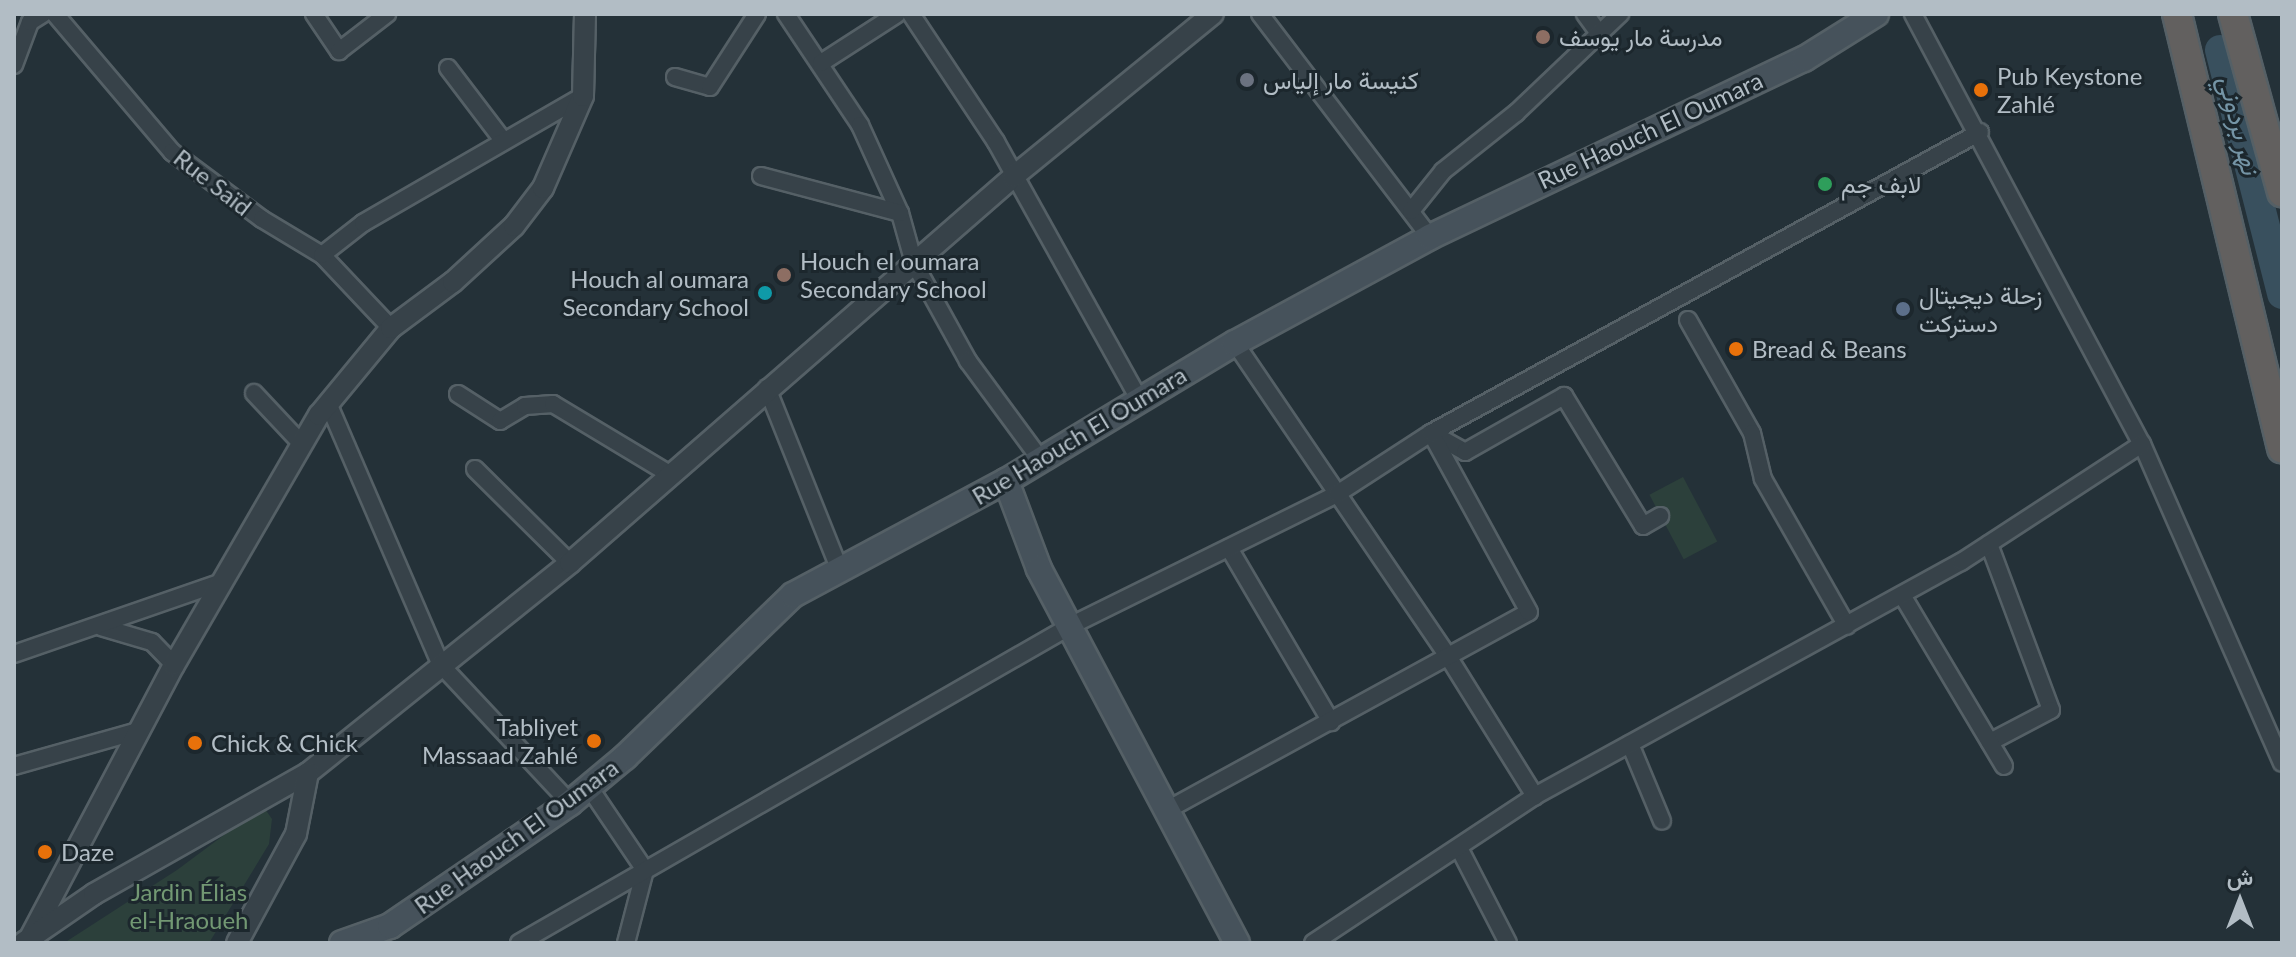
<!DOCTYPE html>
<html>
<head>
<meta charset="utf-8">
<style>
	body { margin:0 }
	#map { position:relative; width:2296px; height:957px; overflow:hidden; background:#243138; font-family:Lato,Vazirmatn,sans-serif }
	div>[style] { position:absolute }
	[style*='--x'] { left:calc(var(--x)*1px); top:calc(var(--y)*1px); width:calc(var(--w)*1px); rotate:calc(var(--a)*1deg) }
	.green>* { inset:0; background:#2c403b; transform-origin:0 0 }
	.river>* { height:30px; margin:-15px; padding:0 15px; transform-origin:15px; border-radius:15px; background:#39505e }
	.roads { filter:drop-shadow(2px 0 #556066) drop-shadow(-2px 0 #556066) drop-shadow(0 2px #556066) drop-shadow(0 -2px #556066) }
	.minor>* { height:16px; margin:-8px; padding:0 8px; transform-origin:8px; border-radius:8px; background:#374249 }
	.tertiary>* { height:20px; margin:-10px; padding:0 10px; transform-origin:10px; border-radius:10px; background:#374249 }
	.secondary>* { height:24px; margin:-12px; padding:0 12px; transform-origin:12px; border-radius:12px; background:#46525b }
	.trunk>* { height:28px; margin:-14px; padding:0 14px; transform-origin:14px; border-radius:14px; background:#62605f }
	.dots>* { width:22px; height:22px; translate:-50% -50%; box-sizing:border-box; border:4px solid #1c272d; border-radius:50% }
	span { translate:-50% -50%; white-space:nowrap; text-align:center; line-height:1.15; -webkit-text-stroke:6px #1c272d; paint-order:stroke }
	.poi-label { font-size:24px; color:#b2bdc5 }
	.left { translate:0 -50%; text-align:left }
	.right { translate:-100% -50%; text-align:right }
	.street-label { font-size:24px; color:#b2bdc5 }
	.park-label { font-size:24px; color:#729873 }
	.water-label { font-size:26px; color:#7595a6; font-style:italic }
	.frame { position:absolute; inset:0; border:16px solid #b2bdc5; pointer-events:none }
	.north { position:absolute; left:2200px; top:861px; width:80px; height:80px; -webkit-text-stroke:6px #1c272d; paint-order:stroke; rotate:0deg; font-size:22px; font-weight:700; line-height:32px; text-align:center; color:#b2bdc5 }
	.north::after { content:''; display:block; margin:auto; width:28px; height:36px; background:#b2bdc5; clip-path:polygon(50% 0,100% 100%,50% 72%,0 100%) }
</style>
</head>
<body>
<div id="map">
	<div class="green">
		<div style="left:1683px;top:477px;width:73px;height:38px;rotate:62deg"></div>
		<div style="clip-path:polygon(263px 806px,272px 819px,269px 844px,209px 943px,64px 943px,177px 870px)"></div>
	</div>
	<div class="river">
		<div style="--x:2220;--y:50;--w:252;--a:75.7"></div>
	</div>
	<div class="roads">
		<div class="minor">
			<div style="--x:55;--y:14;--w:181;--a:49.7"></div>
			<div style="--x:172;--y:152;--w:112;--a:36.7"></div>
			<div style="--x:262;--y:219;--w:70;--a:31"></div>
			<div style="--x:322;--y:255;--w:100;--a:46.6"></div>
			<div style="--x:314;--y:14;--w:45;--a:56"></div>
			<div style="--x:339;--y:51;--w:61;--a:-37.6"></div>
			<div style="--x:786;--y:14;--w:133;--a:56.3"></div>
			<div style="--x:860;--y:125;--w:97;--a:65.6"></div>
			<div style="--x:900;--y:213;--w:52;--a:74.4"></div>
			<div style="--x:914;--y:263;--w:112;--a:61.1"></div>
			<div style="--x:968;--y:361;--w:123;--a:53.6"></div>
			<div style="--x:911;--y:14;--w:154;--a:56.4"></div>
			<div style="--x:996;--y:142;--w:294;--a:60.9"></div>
			<div style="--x:1260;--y:14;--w:280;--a:52.7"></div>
			<div style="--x:1585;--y:14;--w:22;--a:54"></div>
			<div style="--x:1913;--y:14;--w:487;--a:62"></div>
			<div style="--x:2142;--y:444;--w:348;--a:66.3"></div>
			<div style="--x:821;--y:63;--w:90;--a:-32.8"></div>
			<div style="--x:14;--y:65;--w:46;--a:-69.6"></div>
			<div style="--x:30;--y:22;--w:15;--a:-32"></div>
			<div style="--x:448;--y:68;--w:89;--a:52.7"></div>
			<div style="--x:675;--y:77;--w:36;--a:16"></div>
			<div style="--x:710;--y:87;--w:87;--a:-57.2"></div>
			<div style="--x:761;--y:176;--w:144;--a:14.9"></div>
			<div style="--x:1411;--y:211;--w:51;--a:-51.3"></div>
			<div style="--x:1443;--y:171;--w:93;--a:-38.5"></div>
			<div style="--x:1516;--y:113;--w:144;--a:-43.6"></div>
			<div style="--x:322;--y:255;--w:52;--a:-38"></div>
			<div style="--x:363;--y:223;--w:254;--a:-30"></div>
			<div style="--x:1688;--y:320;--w:130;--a:60.5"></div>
			<div style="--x:1752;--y:433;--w:47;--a:76.6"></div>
			<div style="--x:1763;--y:479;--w:169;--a:60.3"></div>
			<div style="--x:1235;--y:343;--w:381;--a:55.8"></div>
			<div style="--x:1449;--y:658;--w:163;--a:58.1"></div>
			<div style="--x:767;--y:388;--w:194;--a:68.2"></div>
			<div style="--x:254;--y:393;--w:67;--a:46.8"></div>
			<div style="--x:458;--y:394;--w:50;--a:32.7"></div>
			<div style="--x:500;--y:421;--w:29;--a:-31"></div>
			<div style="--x:525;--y:406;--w:28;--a:-4"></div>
			<div style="--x:553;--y:404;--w:138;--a:31"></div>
			<div style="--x:328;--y:403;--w:285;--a:66.7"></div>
			<div style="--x:441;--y:665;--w:189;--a:46.9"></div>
			<div style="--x:1433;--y:434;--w:37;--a:29"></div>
			<div style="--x:1465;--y:452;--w:114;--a:-29.5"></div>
			<div style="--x:1564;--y:396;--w:152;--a:58.7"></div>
			<div style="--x:1643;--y:526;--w:20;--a:-30"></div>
			<div style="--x:475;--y:469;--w:134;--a:44.7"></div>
			<div style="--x:1989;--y:544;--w:177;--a:69.5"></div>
			<div style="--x:2051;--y:710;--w:69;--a:152.3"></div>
			<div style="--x:1229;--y:548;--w:202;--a:59.6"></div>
			<div style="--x:1902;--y:595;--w:199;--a:59.2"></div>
			<div style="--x:101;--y:627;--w:53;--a:16.4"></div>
			<div style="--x:152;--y:642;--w:32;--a:46"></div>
			<div style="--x:14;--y:654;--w:217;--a:-19.1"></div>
			<div style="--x:1630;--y:744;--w:83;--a:67.4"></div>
			<div style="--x:14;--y:766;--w:129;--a:-15.8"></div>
			<div style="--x:589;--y:787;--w:100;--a:56"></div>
			<div style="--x:645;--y:870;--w:75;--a:104.6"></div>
			<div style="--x:1169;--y:809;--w:410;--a:-28.7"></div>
			<div style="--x:1529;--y:612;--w:204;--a:-118.7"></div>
			<div style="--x:1459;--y:848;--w:107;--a:62.7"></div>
			<div style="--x:519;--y:943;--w:638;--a:-29.9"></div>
			<div style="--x:1072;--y:625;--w:296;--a:-26.3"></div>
			<div style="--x:1337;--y:494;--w:112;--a:-33"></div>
			<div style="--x:1431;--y:433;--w:626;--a:-28.73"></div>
			<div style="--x:1313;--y:943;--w:266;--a:-33.5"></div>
			<div style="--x:1535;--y:796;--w:486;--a:-28.8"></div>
			<div style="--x:1961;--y:562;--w:216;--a:-33.1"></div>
		</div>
		<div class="tertiary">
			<div style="--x:31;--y:936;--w:306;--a:-62.2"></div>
			<div style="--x:174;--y:665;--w:289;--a:-59.9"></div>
			<div style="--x:319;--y:415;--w:113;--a:-50.4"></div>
			<div style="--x:391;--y:328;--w:77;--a:-36.6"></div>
			<div style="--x:453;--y:282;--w:83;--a:-42.6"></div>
			<div style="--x:514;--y:226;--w:48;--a:-52.7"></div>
			<div style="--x:543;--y:188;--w:100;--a:-66.5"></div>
			<div style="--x:583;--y:96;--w:82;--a:-88.6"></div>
			<div style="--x:23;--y:943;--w:86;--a:-34.6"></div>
			<div style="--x:94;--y:894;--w:246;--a:-29.5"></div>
			<div style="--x:308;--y:773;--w:336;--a:-38.7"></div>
			<div style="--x:570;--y:563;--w:588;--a:-41.07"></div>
			<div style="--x:1013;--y:177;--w:258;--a:-39.2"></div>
			<div style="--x:237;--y:943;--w:124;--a:-61.6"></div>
			<div style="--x:296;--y:834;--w:62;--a:-78.9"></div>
		</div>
		<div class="secondary">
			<div style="--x:1006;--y:481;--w:94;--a:69.4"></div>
			<div style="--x:1039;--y:569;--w:423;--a:62.1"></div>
			<div style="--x:342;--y:943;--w:51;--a:-19.5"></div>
			<div style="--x:390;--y:926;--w:218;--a:-34.3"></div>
			<div style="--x:570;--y:803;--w:72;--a:-39.9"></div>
			<div style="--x:625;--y:757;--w:233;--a:-44"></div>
			<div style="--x:793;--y:595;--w:242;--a:-28.2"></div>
			<div style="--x:1006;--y:481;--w:267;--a:-31.1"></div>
			<div style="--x:1235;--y:343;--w:222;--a:-28.5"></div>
			<div style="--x:1430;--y:237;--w:414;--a:-25.5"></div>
			<div style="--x:1804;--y:59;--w:85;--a:-32"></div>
		</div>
		<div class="trunk">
			<div style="--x:2177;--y:14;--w:447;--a:76.4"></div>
			<div style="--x:2233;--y:14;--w:185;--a:74.6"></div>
		</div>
	</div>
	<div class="dots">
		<div style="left:1543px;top:37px;background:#8d6e63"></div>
		<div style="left:1247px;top:80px;background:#6b7280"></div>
		<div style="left:1981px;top:90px;background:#e8710a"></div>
		<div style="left:1825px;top:184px;background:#2e9e5b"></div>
		<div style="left:784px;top:275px;background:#8d6e63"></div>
		<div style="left:765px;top:293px;background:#0f9aa8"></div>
		<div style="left:1903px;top:309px;background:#5c6f8a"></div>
		<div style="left:1736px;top:349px;background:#e8710a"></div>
		<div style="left:594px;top:741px;background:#e8710a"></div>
		<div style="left:195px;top:743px;background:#e8710a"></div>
		<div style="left:45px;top:852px;background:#e8710a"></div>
	</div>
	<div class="poi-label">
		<span class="left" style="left:1559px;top:37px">مدرسة مار يوسف</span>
		<span class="left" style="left:1997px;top:90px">Pub Keystone<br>Zahlé</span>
		<span class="left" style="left:1263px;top:80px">كنيسة مار إلياس</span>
		<span class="left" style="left:1841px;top:184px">لابف جم</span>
		<span class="left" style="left:800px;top:275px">Houch el oumara<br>Secondary School</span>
		<span class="right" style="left:749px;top:293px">Houch al oumara<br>Secondary School</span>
		<span class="left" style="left:1919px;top:309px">زحلة ديجيتال<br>دستركت</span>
		<span class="left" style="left:1752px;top:349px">Bread &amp; Beans</span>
		<span class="right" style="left:578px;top:741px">Tabliyet<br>Massaad Zahlé</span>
		<span class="left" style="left:211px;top:743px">Chick &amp; Chick</span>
		<span class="left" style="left:61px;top:852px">Daze</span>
	</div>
	<div class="street-label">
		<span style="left:1650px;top:130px;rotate:-25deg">Rue Haouch El Oumara</span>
		<span style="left:213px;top:182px;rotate:38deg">Rue Saïd</span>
		<span style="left:1079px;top:435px;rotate:-31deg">Rue Haouch El Oumara</span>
		<span style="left:516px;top:836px;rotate:-36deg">Rue Haouch El Oumara</span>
	</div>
	<div class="park-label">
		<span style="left:189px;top:906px">Jardin Élias<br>el-Hraoueh</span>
	</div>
	<div class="water-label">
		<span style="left:2239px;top:125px;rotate:76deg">نهر بردوني</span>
	</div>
	<div class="frame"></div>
	<div class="north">ش</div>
</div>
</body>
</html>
